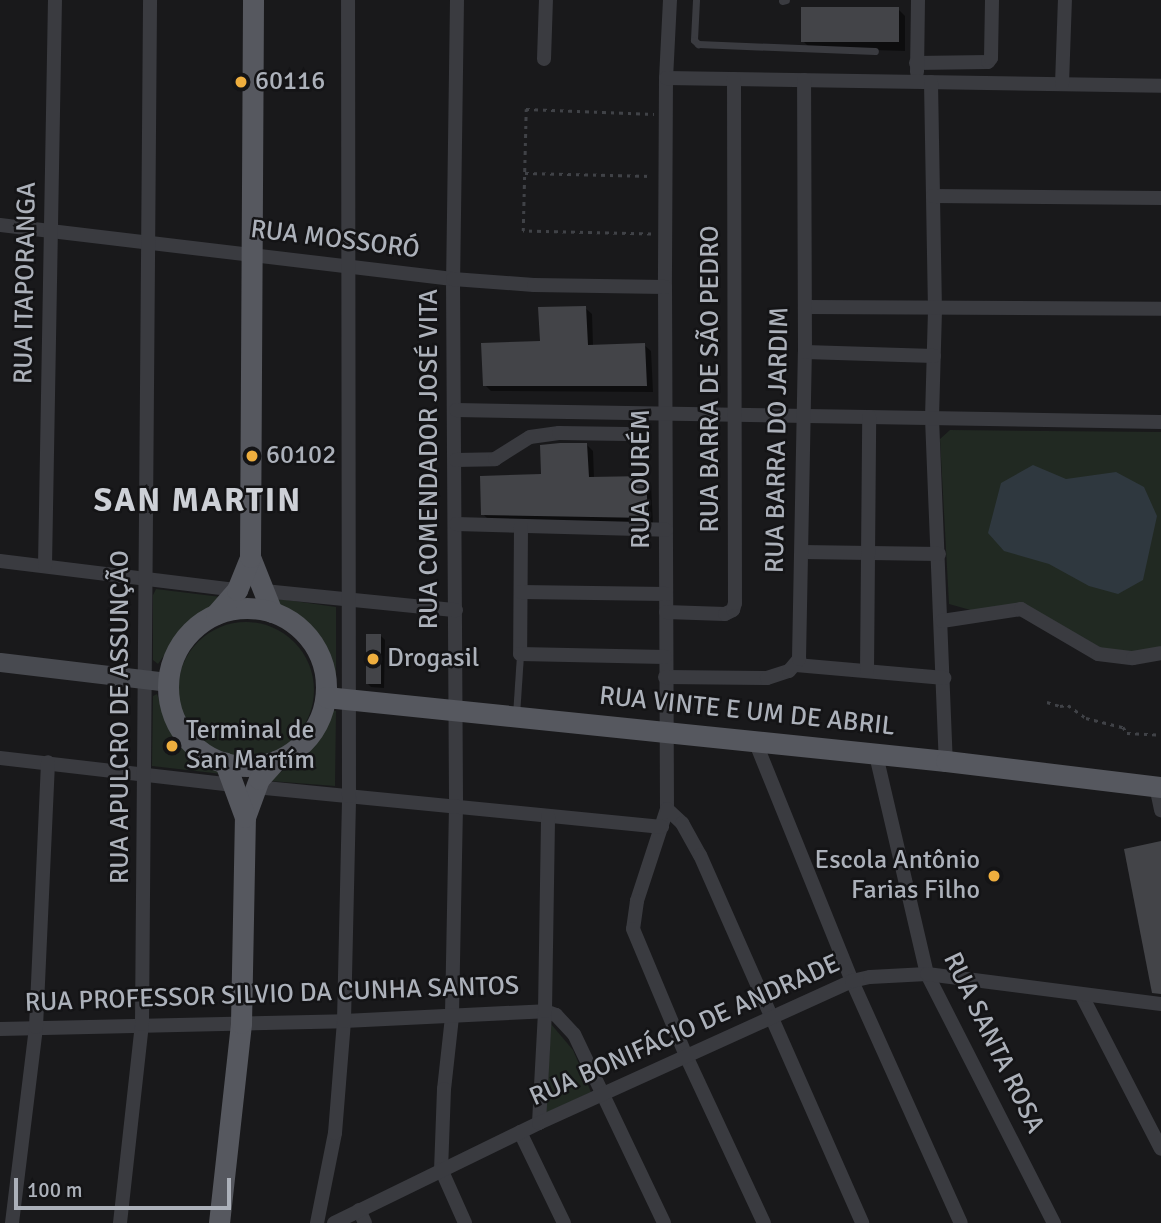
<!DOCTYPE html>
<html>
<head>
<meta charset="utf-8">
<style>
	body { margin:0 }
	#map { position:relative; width:1161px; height:1223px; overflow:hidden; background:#19191b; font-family:Signika,sans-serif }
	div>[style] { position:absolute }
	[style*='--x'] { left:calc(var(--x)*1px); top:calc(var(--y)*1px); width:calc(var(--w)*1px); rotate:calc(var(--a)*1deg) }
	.green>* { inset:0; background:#212922 }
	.round { border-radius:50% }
	.water>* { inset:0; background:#2f383f }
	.shadow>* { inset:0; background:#0007 }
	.building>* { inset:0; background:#434448; transform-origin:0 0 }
	.path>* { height:2.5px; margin-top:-1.25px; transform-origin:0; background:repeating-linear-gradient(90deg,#404247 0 3.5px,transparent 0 8.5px) }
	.lane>* { height:7px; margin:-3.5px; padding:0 3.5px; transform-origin:3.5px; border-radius:3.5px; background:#3a3b40 }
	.street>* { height:14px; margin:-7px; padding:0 7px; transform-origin:7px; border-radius:7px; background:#3a3b40 }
	.secondary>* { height:19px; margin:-9.5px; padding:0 9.5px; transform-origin:9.5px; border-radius:9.5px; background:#484a50 }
	.primary>* { height:21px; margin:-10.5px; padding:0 10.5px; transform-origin:10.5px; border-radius:10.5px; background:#56585f }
	.primary>.ring { margin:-10.5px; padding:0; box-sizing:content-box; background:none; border:21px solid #56585f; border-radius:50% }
	.dots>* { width:19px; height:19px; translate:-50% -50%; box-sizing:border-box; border:4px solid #141416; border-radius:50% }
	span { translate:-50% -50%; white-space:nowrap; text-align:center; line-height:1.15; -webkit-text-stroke:5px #141416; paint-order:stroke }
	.poi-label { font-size:26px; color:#acb1ba }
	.left { translate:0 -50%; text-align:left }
	.right { translate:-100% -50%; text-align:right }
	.street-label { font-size:26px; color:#acb1ba }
	.district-label { font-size:33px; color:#cdd0d6; font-weight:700; letter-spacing:2px }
	.scale { position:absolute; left:14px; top:1178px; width:217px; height:32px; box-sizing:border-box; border:4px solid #acb1ba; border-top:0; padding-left:9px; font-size:21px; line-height:24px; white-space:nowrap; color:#acb1ba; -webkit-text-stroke:5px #141416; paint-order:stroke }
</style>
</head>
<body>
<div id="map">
	<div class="green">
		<div style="clip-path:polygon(950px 430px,1161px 432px,1161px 647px,1151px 651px,1108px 652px,1040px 613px,974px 611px,949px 604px,940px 439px)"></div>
		<div style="clip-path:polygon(156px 589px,221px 597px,220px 603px,182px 630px,158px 664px,153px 660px,153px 595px)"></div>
		<div style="clip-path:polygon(273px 598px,336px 607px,336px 682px,318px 640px,301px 622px,273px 605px)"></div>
		<div class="round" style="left:178px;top:622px;width:136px;height:136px"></div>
		<div style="clip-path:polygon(157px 694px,167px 723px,181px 745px,198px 761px,222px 774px,152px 766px,153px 696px)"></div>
		<div style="clip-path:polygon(331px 710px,336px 711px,335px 786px,270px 781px,311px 747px)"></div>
		<div style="clip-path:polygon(551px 1024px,573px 1050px,591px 1092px,546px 1113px)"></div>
	</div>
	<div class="water">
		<div style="clip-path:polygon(1033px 465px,1066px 479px,1116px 472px,1144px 487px,1157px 516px,1143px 580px,1118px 594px,1089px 586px,1049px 564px,1004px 551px,988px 533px,1001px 483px)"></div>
	</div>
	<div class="shadow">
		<div style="clip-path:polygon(898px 9px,905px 16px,905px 51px,810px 48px,803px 41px)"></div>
		<div style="clip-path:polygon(585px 308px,592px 314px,593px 346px,644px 345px,651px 351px,653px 392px,491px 391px,485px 385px)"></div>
		<div style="clip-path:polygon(587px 445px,593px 451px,594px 479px,645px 477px,651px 484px,653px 524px,490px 521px,483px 514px)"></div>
		<div style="clip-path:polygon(381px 636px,385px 640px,384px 688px,371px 687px,367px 683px)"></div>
	</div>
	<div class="building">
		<div style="left:801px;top:7px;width:98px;height:35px"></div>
		<div style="clip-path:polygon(586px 306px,588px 345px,645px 343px,647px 386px,483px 386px,481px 343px,540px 341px,538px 307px)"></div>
		<div style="clip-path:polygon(560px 443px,587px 443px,589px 477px,646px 476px,648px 518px,481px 515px,480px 476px,541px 474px,540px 445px)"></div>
		<div style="left:366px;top:634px;width:15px;height:50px"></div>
		<div style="clip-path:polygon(1161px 841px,1161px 994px,1152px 993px,1124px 849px)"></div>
	</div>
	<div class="path">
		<div style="--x:525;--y:173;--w:127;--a:1.4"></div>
		<div style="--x:651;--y:234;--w:128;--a:-178.7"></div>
		<div style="--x:523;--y:231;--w:122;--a:-88.6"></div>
		<div style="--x:526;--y:109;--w:128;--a:2.2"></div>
		<div style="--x:1047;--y:702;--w:14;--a:17"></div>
		<div style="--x:1060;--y:706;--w:8;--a:-7"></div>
		<div style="--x:1068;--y:705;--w:22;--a:36"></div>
		<div style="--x:1086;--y:718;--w:38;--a:14"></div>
		<div style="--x:1123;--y:727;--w:7;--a:56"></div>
		<div style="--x:1127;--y:733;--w:34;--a:3"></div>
	</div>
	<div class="lane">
		<div style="--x:696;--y:0;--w:40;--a:92.9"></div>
		<div style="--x:694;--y:40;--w:6;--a:45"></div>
		<div style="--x:698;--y:44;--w:177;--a:2.3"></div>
		<div style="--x:782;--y:1;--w:4;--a:-14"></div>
		<div style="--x:516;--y:715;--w:61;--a:-86.2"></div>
	</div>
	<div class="street">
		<div style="--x:457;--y:0;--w:279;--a:90.8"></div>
		<div style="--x:453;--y:279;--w:527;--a:89.67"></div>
		<div style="--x:456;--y:806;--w:211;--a:91.1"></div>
		<div style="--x:452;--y:1017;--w:72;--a:96.3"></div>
		<div style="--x:444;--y:1089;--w:80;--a:92.1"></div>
		<div style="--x:441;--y:1169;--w:59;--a:66"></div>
		<div style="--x:670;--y:0;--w:78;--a:92.9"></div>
		<div style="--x:666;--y:78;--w:209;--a:90.3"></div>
		<div style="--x:665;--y:287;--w:522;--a:89.78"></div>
		<div style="--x:667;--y:809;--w:97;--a:108.1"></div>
		<div style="--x:637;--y:901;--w:28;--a:98"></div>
		<div style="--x:633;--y:929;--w:140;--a:67.3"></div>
		<div style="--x:687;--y:1058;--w:182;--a:65"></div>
		<div style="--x:544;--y:59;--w:59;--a:-88.1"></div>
		<div style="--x:916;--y:63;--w:72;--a:-0.8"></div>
		<div style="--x:988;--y:62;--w:5;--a:-53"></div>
		<div style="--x:991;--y:58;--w:58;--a:-89"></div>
		<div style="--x:917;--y:72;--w:72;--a:-89.2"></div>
		<div style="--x:666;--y:78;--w:495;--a:0.9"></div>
		<div style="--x:931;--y:82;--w:228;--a:89"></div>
		<div style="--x:935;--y:310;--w:108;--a:91.6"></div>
		<div style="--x:932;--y:418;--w:343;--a:87.7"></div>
		<div style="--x:1062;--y:84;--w:84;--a:-88"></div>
		<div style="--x:933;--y:196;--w:228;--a:0.5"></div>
		<div style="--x:0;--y:225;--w:456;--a:6.8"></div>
		<div style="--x:453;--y:279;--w:81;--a:4.2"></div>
		<div style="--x:534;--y:285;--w:131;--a:0.9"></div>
		<div style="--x:805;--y:307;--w:356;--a:0.3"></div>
		<div style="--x:805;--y:352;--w:129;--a:1.8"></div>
		<div style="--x:456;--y:410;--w:705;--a:0.98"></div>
		<div style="--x:456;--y:460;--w:39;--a:-1"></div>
		<div style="--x:495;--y:459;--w:41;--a:-32.2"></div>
		<div style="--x:530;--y:437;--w:29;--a:-8"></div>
		<div style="--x:559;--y:433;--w:68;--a:0.8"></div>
		<div style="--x:456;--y:524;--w:210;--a:1.6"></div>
		<div style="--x:521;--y:526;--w:128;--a:90.4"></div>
		<div style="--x:520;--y:654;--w:145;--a:1.2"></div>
		<div style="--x:802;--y:552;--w:137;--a:0.8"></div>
		<div style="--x:0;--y:561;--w:239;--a:7"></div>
		<div style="--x:45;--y:566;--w:566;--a:-88.99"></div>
		<div style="--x:264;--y:591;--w:193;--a:5.7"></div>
		<div style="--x:521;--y:592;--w:145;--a:0.8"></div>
		<div style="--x:666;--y:612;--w:59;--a:1.9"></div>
		<div style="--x:725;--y:614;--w:9;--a:-27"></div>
		<div style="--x:733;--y:610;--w:7;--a:-74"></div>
		<div style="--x:735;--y:603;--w:524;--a:-90.11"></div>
		<div style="--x:942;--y:621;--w:80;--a:-8.6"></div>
		<div style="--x:1021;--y:609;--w:89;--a:30.3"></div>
		<div style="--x:1098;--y:654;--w:35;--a:7"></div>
		<div style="--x:1133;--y:658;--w:28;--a:-10"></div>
		<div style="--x:796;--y:665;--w:149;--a:5"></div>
		<div style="--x:867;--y:671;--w:254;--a:-89.5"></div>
		<div style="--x:665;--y:677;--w:102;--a:0.6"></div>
		<div style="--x:767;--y:678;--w:23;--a:-18"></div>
		<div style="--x:789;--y:671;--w:16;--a:-50"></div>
		<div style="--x:799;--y:659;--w:307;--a:-88.9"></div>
		<div style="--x:805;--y:352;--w:272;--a:-90.2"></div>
		<div style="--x:755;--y:741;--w:259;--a:68"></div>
		<div style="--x:852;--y:981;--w:265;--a:65.8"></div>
		<div style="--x:876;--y:755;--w:225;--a:76.9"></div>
		<div style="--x:927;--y:974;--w:280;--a:63"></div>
		<div style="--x:0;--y:758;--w:237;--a:6.6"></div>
		<div style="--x:1156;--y:786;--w:25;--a:78"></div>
		<div style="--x:255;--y:787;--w:409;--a:5.6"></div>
		<div style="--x:667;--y:809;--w:21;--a:43"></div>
		<div style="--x:682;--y:823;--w:37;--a:61"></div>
		<div style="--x:700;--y:855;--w:402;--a:66.2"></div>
		<div style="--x:1081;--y:994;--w:174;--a:62.7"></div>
		<div style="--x:0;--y:1029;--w:344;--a:-1.3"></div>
		<div style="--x:344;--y:1021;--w:201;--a:-2.8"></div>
		<div style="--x:545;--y:1011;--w:12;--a:20"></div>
		<div style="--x:556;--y:1015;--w:26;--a:47"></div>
		<div style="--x:574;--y:1034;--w:209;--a:64.5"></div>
		<div style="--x:539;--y:1123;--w:112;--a:-86.9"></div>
		<div style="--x:545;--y:1011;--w:195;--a:-89.1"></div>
		<div style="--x:520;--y:1132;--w:101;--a:64.2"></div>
		<div style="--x:359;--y:1210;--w:14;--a:65"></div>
		<div style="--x:12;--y:1223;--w:197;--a:-83"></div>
		<div style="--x:36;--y:1027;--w:265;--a:-87.4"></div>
		<div style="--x:120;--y:1223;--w:200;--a:-83.7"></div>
		<div style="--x:142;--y:1024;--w:1024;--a:-89.55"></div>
		<div style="--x:317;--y:1223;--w:92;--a:-78.7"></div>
		<div style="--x:335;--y:1133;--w:112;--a:-85.4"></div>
		<div style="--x:344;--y:1021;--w:225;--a:-88.7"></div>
		<div style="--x:349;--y:796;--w:796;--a:-90.07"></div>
		<div style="--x:334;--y:1223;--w:228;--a:-26"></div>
		<div style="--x:539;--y:1123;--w:344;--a:-24.4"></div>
		<div style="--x:852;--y:981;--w:18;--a:-13"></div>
		<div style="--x:870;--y:977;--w:57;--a:-3"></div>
		<div style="--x:927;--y:974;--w:236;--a:7.3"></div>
	</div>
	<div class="secondary">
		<div style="--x:0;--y:662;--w:168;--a:6.8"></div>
	</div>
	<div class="primary">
		<div style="--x:250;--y:557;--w:59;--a:68.2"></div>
		<div class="ring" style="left:168px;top:608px;width:137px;height:137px"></div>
		<div style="--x:216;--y:614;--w:32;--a:-49"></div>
		<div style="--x:237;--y:590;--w:35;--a:-68"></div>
		<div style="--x:250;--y:557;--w:557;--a:-89.69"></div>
		<div style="--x:326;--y:697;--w:623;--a:5.89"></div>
		<div style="--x:946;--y:761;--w:217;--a:6.9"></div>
		<div style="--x:245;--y:817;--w:40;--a:-69.8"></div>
		<div style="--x:259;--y:779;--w:24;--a:-48"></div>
		<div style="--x:219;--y:1223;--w:201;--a:-83.7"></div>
		<div style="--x:241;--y:1023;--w:206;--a:-88.9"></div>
		<div style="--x:245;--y:817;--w:58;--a:-110.3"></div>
	</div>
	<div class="dots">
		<div style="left:241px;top:82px;background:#eeae3e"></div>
		<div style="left:252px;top:456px;background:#eeae3e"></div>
		<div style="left:373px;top:659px;background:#eeae3e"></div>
		<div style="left:172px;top:746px;background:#eeae3e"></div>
		<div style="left:994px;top:876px;background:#eeae3e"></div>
	</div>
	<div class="poi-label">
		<span class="left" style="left:255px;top:82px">60116</span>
		<span class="left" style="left:266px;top:456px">60102</span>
		<span class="left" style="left:387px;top:659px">Drogasil</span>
		<span class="left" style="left:186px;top:746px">Terminal de<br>San Martím</span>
		<span class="right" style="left:980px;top:876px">Escola Antônio<br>Farias Filho</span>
	</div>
	<div class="street-label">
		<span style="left:335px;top:240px;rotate:7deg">RUA MOSSORÓ</span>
		<span style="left:26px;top:283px;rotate:-89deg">RUA ITAPORANGA</span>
		<span style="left:711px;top:379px;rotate:-90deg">RUA BARRA DE SÃO PEDRO</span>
		<span style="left:778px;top:440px;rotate:-89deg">RUA BARRA DO JARDIM</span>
		<span style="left:430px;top:459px;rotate:-90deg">RUA COMENDADOR JOSÉ VITA</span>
		<span style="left:642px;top:479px;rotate:-90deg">RUA OURÉM</span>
		<span style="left:747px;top:712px;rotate:6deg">RUA VINTE E UM DE ABRIL</span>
		<span style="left:121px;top:717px;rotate:-90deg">RUA APULCRO DE ASSUNÇÃO</span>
		<span style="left:272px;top:995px;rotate:-2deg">RUA PROFESSOR SILVIO DA CUNHA SANTOS</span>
		<span style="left:685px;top:1031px;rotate:-24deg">RUA BONIFÁCIO DE ANDRADE</span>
		<span style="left:993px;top:1043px;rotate:64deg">RUA SANTA ROSA</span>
	</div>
	<div class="district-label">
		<span style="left:198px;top:501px">SAN MARTIN</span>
	</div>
	<div class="scale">100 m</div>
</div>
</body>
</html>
